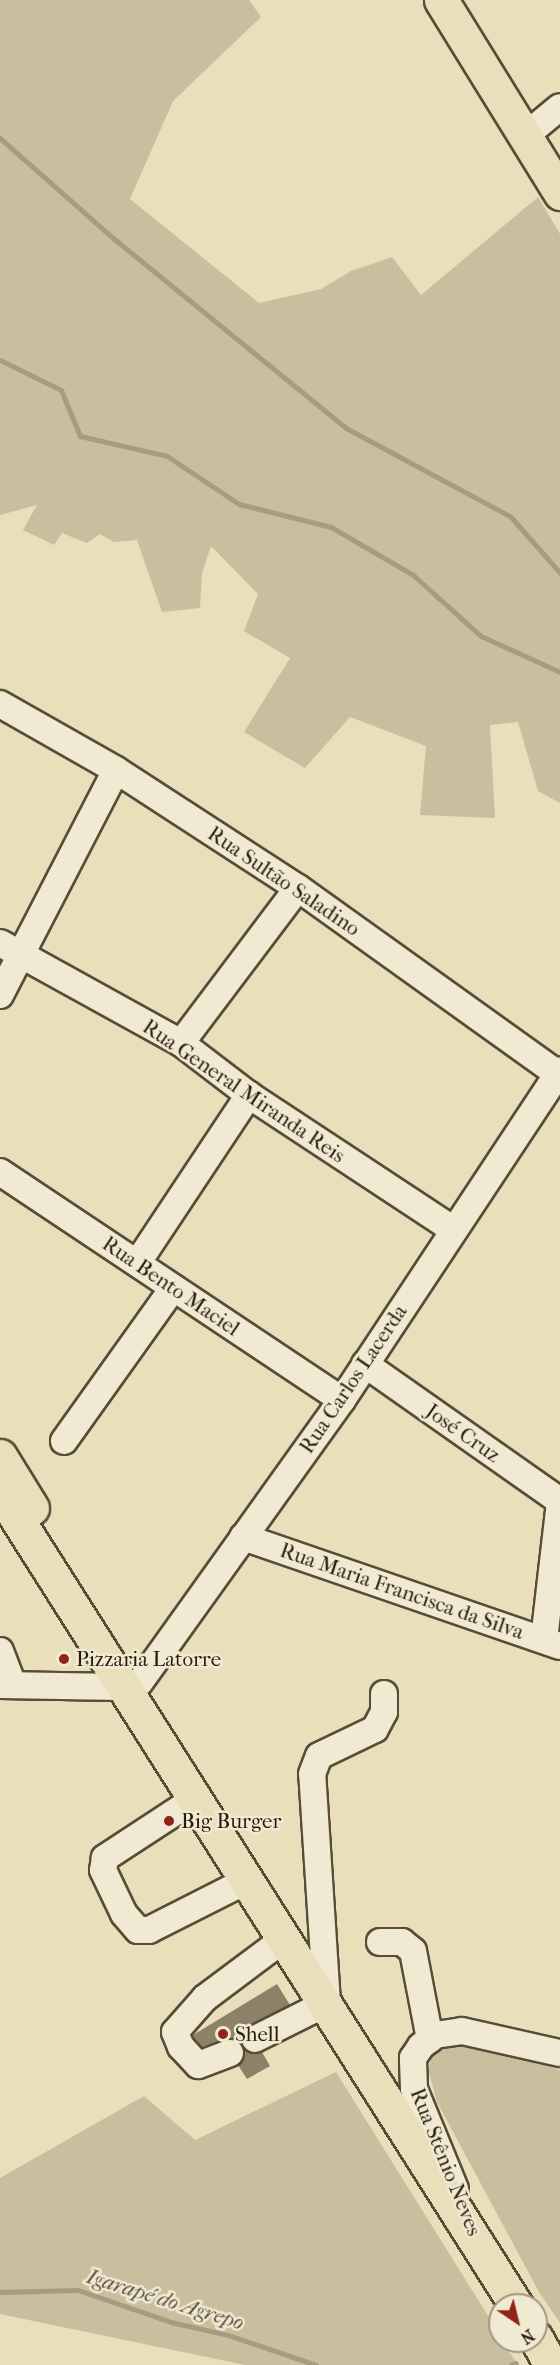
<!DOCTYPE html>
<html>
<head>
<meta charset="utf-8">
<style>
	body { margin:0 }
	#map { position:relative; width:560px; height:2365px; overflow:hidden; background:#eadfbb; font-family:"IM FELL French Canon",serif }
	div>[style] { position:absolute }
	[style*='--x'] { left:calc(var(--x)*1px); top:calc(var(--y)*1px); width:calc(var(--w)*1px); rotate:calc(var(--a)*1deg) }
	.green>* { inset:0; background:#c9be9d }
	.stream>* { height:5px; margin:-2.5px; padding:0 2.5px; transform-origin:2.5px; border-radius:2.5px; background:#a89c80 }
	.building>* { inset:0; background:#8d8167 }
	.roads { filter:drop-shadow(2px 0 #584c38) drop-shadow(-2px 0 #584c38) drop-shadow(0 2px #584c38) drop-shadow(0 -2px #584c38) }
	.minor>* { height:26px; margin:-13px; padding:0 13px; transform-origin:13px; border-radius:13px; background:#f1ead3 }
	.major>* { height:33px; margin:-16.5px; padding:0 16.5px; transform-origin:16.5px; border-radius:16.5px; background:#eadfbb }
	.dots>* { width:16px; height:16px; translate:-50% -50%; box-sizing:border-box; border:3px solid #f1ead3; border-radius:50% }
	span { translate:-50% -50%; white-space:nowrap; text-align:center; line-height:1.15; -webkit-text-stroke:5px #f1ead3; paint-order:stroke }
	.street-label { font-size:21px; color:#281b0d }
	.poi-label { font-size:21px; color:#281b0d }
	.left { translate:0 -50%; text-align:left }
	.water-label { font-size:22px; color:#5b4f3b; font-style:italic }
	.north { position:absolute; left:488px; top:2293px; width:60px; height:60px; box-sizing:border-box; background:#f1ead3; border:2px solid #a19784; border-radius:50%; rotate:145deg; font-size:16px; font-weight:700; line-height:24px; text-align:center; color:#281b0d }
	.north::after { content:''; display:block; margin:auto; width:21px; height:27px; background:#8f2418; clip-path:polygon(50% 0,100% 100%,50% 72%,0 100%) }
</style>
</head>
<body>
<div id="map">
	<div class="green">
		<div style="clip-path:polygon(0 0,249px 0,261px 17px,173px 101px,130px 199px,259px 303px,321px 289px,351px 271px,392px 257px,421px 295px,538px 197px,560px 234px,560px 803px,538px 791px,518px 722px,490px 725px,495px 818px,420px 815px,426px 746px,350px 717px,305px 768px,244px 732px,290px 658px,244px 631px,258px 594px,211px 546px,202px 573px,200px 608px,162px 612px,137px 540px,114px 542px,100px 534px,87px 543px,62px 533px,54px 545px,23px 530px,37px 505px,0 515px)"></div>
		<div style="clip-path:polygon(453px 2042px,483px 2046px,560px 2070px,560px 2323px,539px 2292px,437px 2102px,428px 2069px,434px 2050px)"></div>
		<div style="clip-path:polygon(336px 2072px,500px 2335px,500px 2341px,519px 2365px,245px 2365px,0 2314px,0 2178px,144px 2096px,195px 2140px)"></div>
	</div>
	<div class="stream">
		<div style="--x:0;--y:138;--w:151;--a:41.5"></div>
		<div style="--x:113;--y:238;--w:301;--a:39.2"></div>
		<div style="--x:346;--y:428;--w:187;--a:28.3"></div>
		<div style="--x:511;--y:517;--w:74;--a:48.8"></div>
		<div style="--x:0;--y:360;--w:68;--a:26.2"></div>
		<div style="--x:61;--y:390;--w:50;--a:67.6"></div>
		<div style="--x:80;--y:436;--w:89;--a:12.9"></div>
		<div style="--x:167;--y:456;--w:87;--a:33.7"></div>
		<div style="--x:239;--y:504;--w:95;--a:14"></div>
		<div style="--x:331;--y:527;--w:95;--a:30.3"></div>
		<div style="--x:413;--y:575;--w:91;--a:41.9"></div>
		<div style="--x:481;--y:636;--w:87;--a:24.5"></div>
		<div style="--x:0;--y:2292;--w:78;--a:-1.5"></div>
		<div style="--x:78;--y:2290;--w:98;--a:19"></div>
		<div style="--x:171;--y:2322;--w:58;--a:12.8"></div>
		<div style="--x:228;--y:2335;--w:93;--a:18.8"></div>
		<div style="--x:511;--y:2365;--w:5;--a:-22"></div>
	</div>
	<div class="building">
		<div style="clip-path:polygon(277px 1984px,290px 2005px,248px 2026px,242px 2031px,241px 2043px,225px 2039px,202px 2047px,194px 2039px,193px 2035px)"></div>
		<div style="clip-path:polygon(244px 2049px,254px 2054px,262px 2052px,270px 2066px,247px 2079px,238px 2065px)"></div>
	</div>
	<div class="roads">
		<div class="minor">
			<div style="--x:525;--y:136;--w:45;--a:-39.6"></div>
			<div style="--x:0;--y:704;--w:133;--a:29.6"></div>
			<div style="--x:116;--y:770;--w:217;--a:33"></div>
			<div style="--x:298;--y:888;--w:320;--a:35.6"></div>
			<div style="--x:0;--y:943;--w:207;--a:28.9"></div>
			<div style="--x:181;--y:1043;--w:86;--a:37.4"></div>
			<div style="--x:249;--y:1095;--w:243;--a:33.4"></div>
			<div style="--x:0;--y:995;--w:253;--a:-62.7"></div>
			<div style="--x:181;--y:1043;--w:194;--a:-53"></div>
			<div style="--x:0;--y:1172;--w:411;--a:33.7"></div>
			<div style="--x:138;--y:1262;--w:201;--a:-56.4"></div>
			<div style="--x:365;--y:1364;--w:238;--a:35.1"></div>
			<div style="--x:64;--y:1441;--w:188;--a:-54.5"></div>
			<div style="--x:243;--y:1537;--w:335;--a:19"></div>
			<div style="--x:544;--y:1640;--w:140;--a:-83.4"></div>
			<div style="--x:0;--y:1651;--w:36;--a:69"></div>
			<div style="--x:140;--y:1682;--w:347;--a:-54.4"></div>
			<div style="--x:342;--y:1400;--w:395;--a:-56.5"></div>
			<div style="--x:0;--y:1685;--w:120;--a:1"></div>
			<div style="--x:195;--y:1799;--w:108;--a:146.8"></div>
			<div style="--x:105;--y:1858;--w:12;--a:99"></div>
			<div style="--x:103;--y:1870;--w:49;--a:64.5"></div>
			<div style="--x:124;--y:1914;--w:21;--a:49"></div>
			<div style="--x:138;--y:1930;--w:11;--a:0"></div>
			<div style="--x:149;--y:1930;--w:111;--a:-26.8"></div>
			<div style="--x:380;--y:1942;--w:22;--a:0"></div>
			<div style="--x:402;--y:1942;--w:14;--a:39"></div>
			<div style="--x:413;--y:1951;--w:90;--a:79.1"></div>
			<div style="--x:255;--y:2039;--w:80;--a:-26.6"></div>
			<div style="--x:327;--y:2003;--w:229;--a:-93.7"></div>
			<div style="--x:312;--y:1774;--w:19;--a:-69"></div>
			<div style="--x:319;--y:1756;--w:62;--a:-25.7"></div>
			<div style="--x:375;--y:1729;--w:19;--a:-62"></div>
			<div style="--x:384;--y:1712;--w:18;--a:-90"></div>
			<div style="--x:230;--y:2053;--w:34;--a:159"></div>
			<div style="--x:198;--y:2065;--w:25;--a:-133"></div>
			<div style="--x:181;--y:2047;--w:16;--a:-112"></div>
			<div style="--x:175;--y:2032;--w:45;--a:-48.6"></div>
			<div style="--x:205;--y:1998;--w:99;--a:-36.8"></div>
			<div style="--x:455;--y:2189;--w:108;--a:-112.3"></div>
			<div style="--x:414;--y:2089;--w:31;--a:-92"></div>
			<div style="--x:413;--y:2058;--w:14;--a:-56"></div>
			<div style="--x:421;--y:2046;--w:18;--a:-38"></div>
			<div style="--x:435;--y:2035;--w:27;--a:-8"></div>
			<div style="--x:462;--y:2031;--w:100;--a:12.7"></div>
		</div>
		<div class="major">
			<div style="--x:441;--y:0;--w:227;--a:58.3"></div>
			<div style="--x:0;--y:1456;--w:61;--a:58.4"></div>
			<div style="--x:0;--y:1492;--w:963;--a:57.6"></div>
			<div style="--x:536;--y:2338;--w:31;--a:61"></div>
		</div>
	</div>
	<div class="dots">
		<div style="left:64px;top:1659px;background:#8f2418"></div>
		<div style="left:169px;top:1821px;background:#8f2418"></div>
		<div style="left:223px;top:2034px;background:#8f2418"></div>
	</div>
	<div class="street-label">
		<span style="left:284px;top:881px;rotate:34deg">Rua Sultão Saladino</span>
		<span style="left:244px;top:1091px;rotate:34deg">Rua General Miranda Reis</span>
		<span style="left:171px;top:1286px;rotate:34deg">Rua Bento Maciel</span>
		<span style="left:353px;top:1379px;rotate:-56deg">Rua Carlos Lacerda</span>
		<span style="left:463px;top:1433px;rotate:35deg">José Cruz</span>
		<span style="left:402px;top:1591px;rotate:19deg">Rua Maria Francisca da Silva</span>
		<span style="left:446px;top:2162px;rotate:68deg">Rua Stênio Neves</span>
	</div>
	<div class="poi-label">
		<span class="left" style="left:76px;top:1659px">Pizzaria Latorre</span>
		<span class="left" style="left:181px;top:1821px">Big Burger</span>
		<span class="left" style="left:235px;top:2034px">Shell</span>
	</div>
	<div class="water-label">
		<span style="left:165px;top:2300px;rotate:17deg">Igarapé do Agrepo</span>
	</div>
	<div class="north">N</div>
</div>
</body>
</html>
